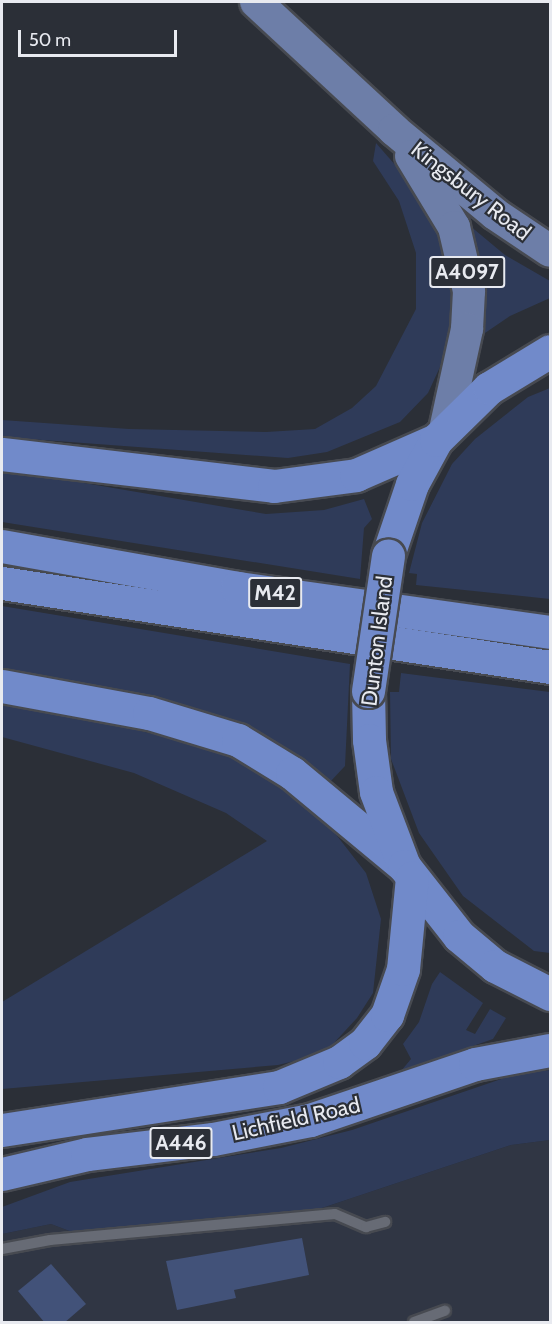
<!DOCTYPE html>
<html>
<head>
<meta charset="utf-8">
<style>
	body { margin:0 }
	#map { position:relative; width:552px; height:1324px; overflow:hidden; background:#2b2f37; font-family:Cabin,sans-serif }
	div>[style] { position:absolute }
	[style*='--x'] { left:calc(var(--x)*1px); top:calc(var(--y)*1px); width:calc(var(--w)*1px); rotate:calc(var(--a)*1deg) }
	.built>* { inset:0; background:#303644 }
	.green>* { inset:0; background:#2f3b59 }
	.building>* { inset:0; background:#425279 }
	.roads { filter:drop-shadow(2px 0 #474a51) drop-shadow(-2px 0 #474a51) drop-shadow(0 2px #474a51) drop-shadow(0 -2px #474a51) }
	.lane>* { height:10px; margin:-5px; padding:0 5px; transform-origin:5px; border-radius:5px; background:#676b75 }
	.primary>* { height:32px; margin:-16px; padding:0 16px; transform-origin:16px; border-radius:16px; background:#6d7ea8 }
	.highway>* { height:33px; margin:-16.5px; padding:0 16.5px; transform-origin:16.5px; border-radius:16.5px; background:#718aca }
	.bridges { filter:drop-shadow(2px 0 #474a51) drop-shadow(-2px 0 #474a51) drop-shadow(0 2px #474a51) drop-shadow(0 -2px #474a51) }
	.highway-bridge>* { height:33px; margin:-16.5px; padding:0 16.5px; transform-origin:16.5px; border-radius:16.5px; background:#718aca }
	span { translate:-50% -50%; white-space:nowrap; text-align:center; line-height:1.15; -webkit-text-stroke:4.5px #2b2f37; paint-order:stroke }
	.shield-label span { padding:2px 4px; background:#2b2f37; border:2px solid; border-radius:4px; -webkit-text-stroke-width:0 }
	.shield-label { font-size:21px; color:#e8eaf0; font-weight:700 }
	.street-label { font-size:22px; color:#e8eaf0 }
	.frame { position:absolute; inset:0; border:3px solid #e8eaf0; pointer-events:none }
	.scale { position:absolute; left:18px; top:30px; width:159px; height:27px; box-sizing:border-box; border:3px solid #e8eaf0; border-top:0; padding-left:8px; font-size:18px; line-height:21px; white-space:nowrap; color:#e8eaf0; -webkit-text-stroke:4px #2b2f37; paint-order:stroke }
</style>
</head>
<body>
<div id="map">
	<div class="built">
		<div style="clip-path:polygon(550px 1140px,550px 1322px,2px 1322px,2px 1234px,51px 1224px,96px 1241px,298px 1216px,511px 1145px)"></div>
	</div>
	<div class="green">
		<div style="clip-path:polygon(376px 143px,410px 182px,435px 220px,447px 251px,453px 284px,450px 332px,440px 367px,428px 393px,400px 422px,327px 452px,288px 458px,2px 437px,2px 420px,129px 429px,266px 432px,315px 429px,352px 408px,376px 386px,416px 309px,416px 253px,399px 201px,373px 161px)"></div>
		<div style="clip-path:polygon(469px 225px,505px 255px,550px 281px,550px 298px,510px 316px,485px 333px,480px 329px)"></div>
		<div style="clip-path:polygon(550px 388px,550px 599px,416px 585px,417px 574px,409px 573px,422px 523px,452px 464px,475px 439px,528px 397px)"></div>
		<div style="clip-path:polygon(2px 469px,266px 514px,324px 510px,364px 499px,372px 519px,364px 528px,360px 579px,2px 522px)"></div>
		<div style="clip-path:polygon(2px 606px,350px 664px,345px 766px,330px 782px,304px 758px,245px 727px,2px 671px)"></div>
		<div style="clip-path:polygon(401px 673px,550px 692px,550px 953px,534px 951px,463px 896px,419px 833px,391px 759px,390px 692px,399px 692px)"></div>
		<div style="clip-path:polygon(2px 696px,153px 734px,192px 737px,246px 760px,317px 810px,366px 873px,381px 919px,373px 993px,357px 1018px,332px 1045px,307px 1058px,278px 1065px,2px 1089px,2px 1002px,267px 841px,226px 813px,134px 773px,2px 737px)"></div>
		<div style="clip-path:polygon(440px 972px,483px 1003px,466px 1030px,475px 1034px,490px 1009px,506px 1018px,493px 1039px,401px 1071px,411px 1059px,403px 1044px,419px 1022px,432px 984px)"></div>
		<div style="clip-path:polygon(550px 1070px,550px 1140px,511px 1145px,298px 1216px,96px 1241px,51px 1224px,2px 1234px,2px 1207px,70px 1182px,281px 1148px,352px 1130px,516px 1074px)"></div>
	</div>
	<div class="building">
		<div style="clip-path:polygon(302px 1238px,309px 1275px,234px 1290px,236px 1298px,177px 1310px,166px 1261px)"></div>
		<div style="clip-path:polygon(51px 1264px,86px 1304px,64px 1323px,45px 1323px,18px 1291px)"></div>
	</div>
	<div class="roads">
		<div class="lane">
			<div style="--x:2;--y:1249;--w:49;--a:-10.6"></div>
			<div style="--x:50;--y:1240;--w:286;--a:-5.2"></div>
			<div style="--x:335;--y:1214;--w:34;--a:23"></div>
			<div style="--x:366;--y:1227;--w:20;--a:-15"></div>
			<div style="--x:414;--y:1322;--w:33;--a:-20"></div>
		</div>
		<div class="primary">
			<div style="--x:256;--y:2;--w:188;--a:42.8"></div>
			<div style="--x:394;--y:130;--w:131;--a:39.7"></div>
			<div style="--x:495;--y:214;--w:66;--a:33.9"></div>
			<div style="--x:411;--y:156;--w:83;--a:58.8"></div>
			<div style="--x:454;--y:227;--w:66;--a:76.8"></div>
			<div style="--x:469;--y:291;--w:38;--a:93"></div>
			<div style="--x:467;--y:329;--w:103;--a:102.3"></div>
		</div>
		<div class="highway">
			<div style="--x:2;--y:454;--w:274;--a:6.7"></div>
			<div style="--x:274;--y:486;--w:83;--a:-7.6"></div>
			<div style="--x:356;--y:475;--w:87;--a:-23.6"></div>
			<div style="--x:2;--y:546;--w:239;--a:10.1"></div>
			<div style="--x:237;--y:588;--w:316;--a:8"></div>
			<div style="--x:388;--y:555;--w:75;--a:-71.3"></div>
			<div style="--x:412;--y:484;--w:50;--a:-61.4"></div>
			<div style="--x:436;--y:440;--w:74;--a:-44.5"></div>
			<div style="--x:489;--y:388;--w:71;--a:-31.2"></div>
			<div style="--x:2;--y:583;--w:554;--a:8.71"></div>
			<div style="--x:2;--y:686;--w:149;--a:10.4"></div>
			<div style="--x:149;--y:713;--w:93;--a:16.9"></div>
			<div style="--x:238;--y:740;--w:63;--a:31.4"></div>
			<div style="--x:292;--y:773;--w:146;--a:39.7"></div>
			<div style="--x:368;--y:691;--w:49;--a:88.8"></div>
			<div style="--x:369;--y:740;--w:52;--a:82.3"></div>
			<div style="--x:376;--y:792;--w:79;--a:69.3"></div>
			<div style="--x:404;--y:866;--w:89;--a:51.8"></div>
			<div style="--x:459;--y:936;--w:47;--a:39.8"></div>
			<div style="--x:495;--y:966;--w:62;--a:27"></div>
			<div style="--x:2;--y:1130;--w:280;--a:-8.8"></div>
			<div style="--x:279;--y:1087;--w:65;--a:-22.6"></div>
			<div style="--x:339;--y:1062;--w:32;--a:-36"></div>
			<div style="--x:365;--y:1043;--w:36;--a:-52"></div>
			<div style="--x:387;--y:1015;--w:49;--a:-70.8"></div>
			<div style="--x:403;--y:969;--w:92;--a:-84.4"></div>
			<div style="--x:2;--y:1174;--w:87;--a:-13.2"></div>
			<div style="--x:87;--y:1154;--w:127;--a:-6.8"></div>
			<div style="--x:213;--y:1139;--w:99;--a:-11.1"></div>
			<div style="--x:310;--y:1120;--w:174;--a:-18.7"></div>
			<div style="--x:475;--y:1064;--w:76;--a:-10.6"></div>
		</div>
	</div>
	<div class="bridges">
		<div class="highway-bridge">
			<div style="--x:368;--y:691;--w:137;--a:-81.6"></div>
		</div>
	</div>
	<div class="shield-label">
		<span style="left:467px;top:272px">A4097</span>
		<span style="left:275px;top:593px">M42</span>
		<span style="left:181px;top:1143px">A446</span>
	</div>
	<div class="street-label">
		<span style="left:471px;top:191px;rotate:38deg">Kingsbury Road</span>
		<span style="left:377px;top:641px;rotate:-83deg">Dunton Island</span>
		<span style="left:296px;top:1119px;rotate:-13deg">Lichfield Road</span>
	</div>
	<div class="frame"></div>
	<div class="scale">50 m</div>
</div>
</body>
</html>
